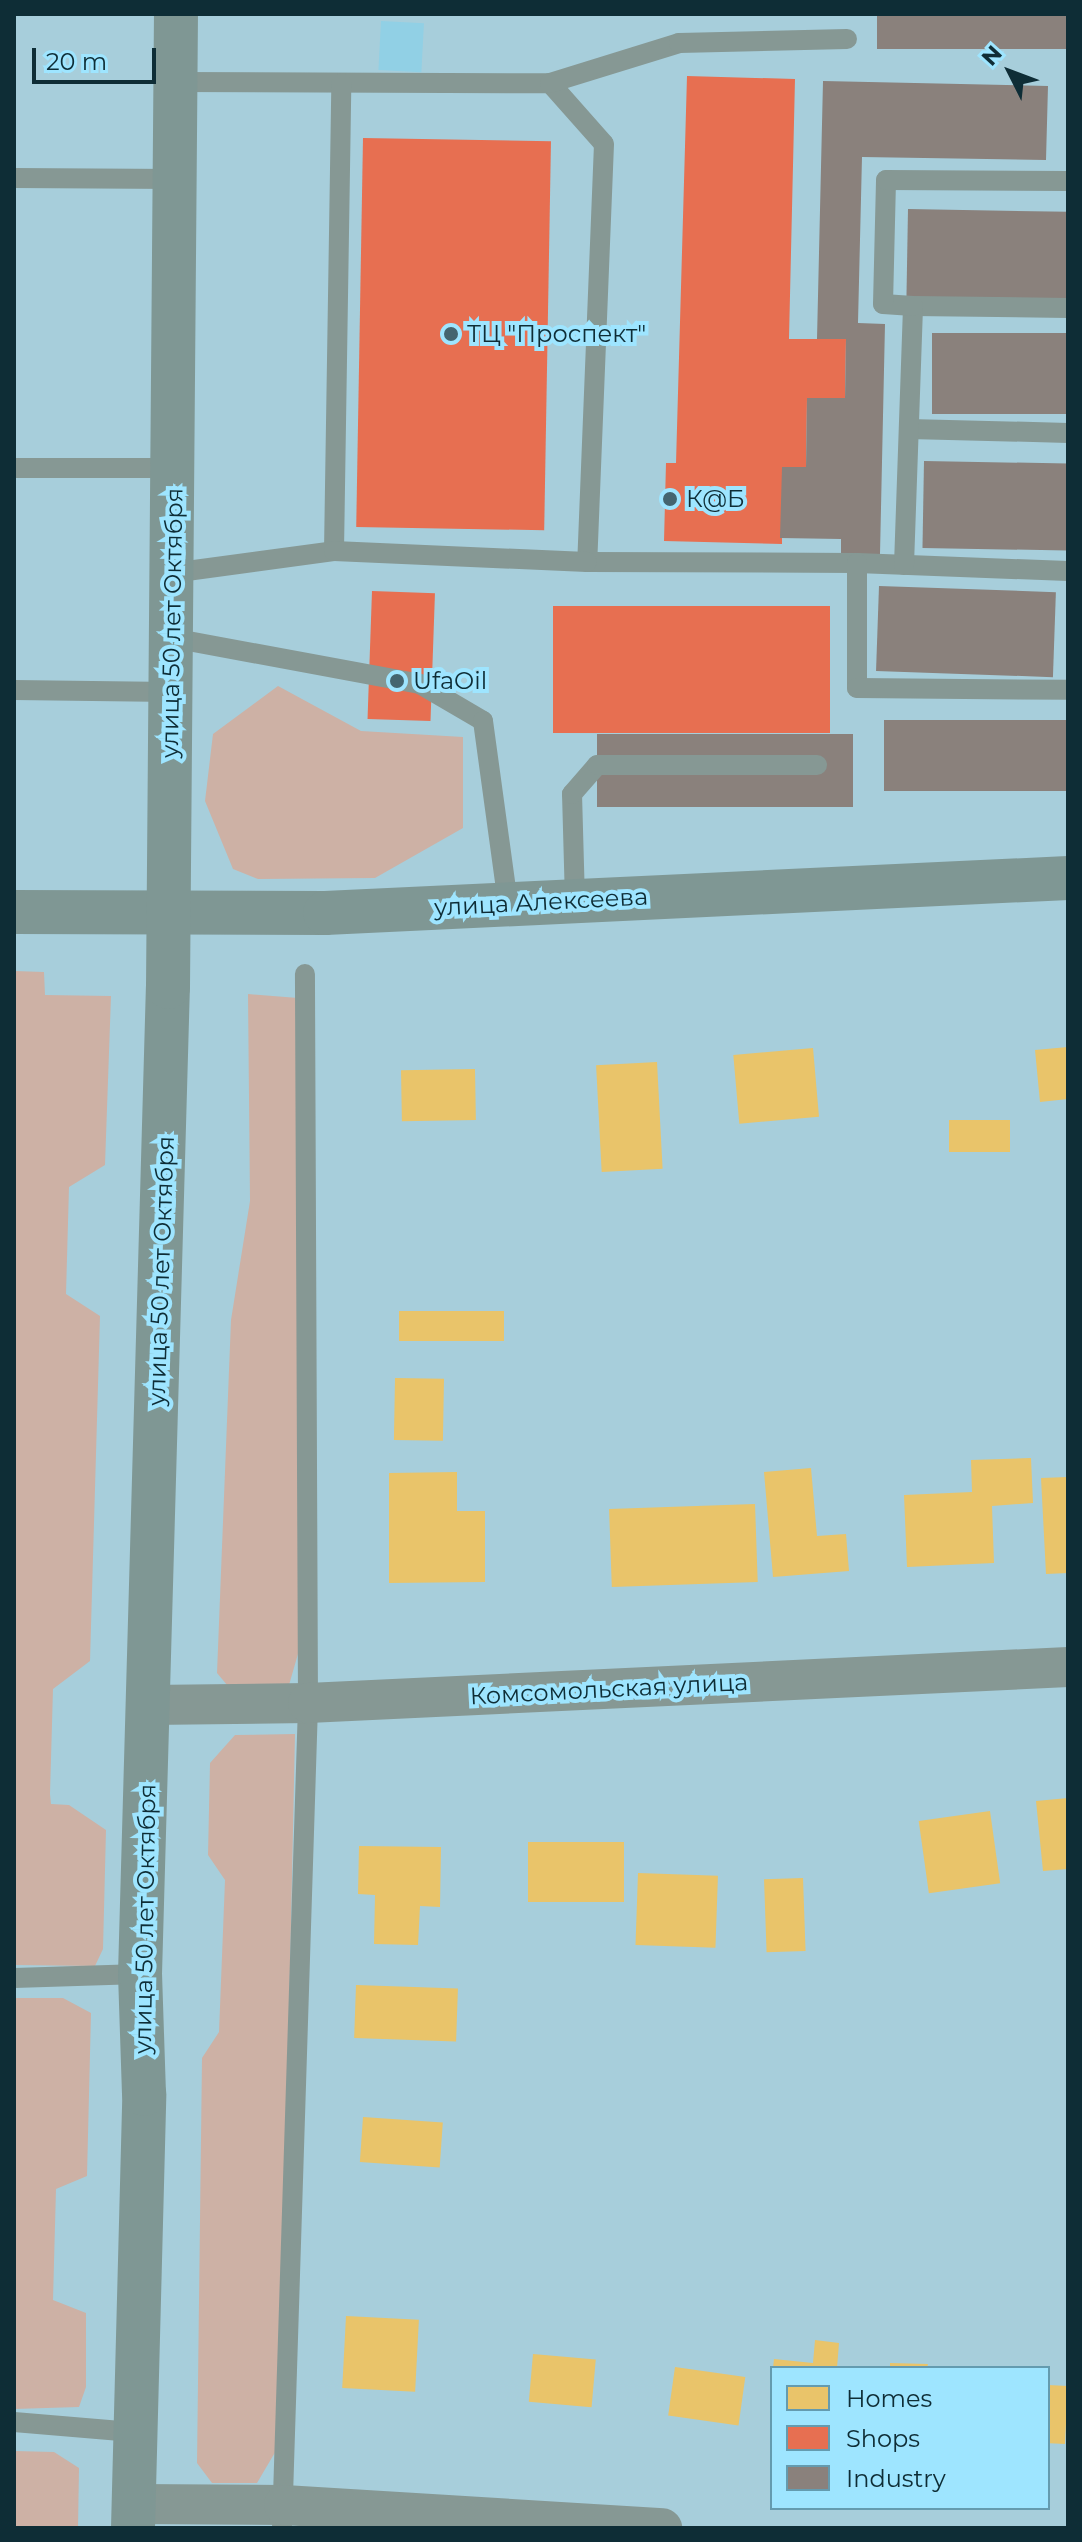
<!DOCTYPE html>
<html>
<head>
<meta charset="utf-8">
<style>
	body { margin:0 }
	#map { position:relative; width:1082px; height:2542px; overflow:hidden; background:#a7cedb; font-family:Montserrat,sans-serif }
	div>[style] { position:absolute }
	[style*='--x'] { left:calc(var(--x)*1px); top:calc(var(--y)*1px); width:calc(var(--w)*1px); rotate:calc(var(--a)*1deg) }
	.built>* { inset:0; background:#91d0e5; transform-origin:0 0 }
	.green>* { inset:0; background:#cdb1a5 }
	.homes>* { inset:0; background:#e9c46a; transform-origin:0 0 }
	.shops>* { inset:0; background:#e76f51; transform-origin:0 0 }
	.industry>* { inset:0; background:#8a817c; transform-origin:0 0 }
	.lane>* { height:20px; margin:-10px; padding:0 10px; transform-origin:10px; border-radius:10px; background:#869894 }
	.street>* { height:40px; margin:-20px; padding:0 20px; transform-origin:20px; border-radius:20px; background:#869894 }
	.secondary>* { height:44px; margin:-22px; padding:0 22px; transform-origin:22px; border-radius:22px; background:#7f9794 }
	.dots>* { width:22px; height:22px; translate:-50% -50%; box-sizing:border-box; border:4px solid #9ee5ff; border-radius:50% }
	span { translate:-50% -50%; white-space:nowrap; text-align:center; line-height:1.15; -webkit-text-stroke:8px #9ee5ff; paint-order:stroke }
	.poi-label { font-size:24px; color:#0e2d36 }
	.left { translate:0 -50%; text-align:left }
	.street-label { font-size:24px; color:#0e2d36 }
	.frame { position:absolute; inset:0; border:16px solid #0e2d36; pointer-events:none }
	.legend { position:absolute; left:770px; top:2366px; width:280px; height:144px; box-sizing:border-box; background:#9ee5ff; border:2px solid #649baf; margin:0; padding:10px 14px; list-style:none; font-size:24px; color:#0e2d36 }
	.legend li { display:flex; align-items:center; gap:16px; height:40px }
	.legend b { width:40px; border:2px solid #649baf }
	.north { position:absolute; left:970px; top:32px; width:80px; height:80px; -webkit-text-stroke:6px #9ee5ff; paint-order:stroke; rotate:312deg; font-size:22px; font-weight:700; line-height:32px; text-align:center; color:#0e2d36 }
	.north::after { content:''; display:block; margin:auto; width:28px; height:36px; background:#0e2d36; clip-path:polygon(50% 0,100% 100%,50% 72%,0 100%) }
	.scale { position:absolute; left:32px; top:48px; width:124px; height:36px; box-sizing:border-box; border:4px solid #0e2d36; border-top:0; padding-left:10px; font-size:24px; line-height:28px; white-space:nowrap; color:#0e2d36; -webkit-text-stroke:6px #9ee5ff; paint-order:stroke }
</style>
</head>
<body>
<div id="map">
	<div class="built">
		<div style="left:381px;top:21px;width:43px;height:49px;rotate:3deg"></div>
	</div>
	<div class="green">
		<div style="clip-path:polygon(278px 686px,361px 731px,463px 737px,463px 828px,375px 878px,258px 879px,233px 869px,205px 801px,213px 734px)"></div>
		<div style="clip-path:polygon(14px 971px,44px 972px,45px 995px,111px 996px,105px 1165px,69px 1187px,66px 1294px,100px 1316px,90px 1661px,53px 1689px,50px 1794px,51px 1804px,69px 1805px,106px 1830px,103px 1949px,95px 1966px,14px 1965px)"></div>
		<div style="clip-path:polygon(248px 994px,298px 998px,300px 1647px,289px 1685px,233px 1692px,217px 1673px,231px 1320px,250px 1201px)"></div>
		<div style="clip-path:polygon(295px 1734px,280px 2444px,257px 2483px,212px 2483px,197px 2463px,202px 2058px,219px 2032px,225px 1880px,208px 1855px,210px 1763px,235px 1735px)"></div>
		<div style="clip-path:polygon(14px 1998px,63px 1998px,91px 2013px,87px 2176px,56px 2189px,53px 2300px,86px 2313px,86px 2387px,79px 2407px,14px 2409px)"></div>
		<div style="clip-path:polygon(14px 2451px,54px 2452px,79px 2468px,78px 2528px,14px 2528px)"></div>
	</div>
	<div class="homes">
		<div style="clip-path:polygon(1068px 1047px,1068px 1099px,1040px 1102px,1035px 1050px)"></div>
		<div style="left:813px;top:1048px;width:69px;height:80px;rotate:85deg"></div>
		<div style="left:657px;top:1062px;width:107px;height:61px;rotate:87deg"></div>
		<div style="left:475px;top:1069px;width:51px;height:74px;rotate:89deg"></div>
		<div style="left:1010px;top:1120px;width:32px;height:61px;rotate:90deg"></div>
		<div style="left:399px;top:1311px;width:105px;height:30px"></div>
		<div style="left:395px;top:1378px;width:49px;height:62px;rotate:1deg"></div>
		<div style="clip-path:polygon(1031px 1458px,1033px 1503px,992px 1506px,994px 1563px,907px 1567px,904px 1495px,972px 1492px,971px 1460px)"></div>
		<div style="clip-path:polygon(811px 1468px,817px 1536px,846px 1534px,849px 1571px,773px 1577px,764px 1472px)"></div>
		<div style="clip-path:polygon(457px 1472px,457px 1511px,485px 1511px,485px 1582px,389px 1583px,389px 1473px)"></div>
		<div style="clip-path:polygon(1068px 1477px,1068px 1573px,1046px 1574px,1041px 1478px)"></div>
		<div style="left:755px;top:1504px;width:78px;height:146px;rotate:88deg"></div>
		<div style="clip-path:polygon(1068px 1798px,1068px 1869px,1043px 1871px,1036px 1801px)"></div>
		<div style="left:990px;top:1811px;width:73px;height:72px;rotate:82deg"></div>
		<div style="left:624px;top:1842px;width:60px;height:96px;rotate:90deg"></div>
		<div style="clip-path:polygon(359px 1846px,441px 1847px,440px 1907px,420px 1906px,418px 1945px,374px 1944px,375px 1895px,358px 1894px)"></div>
		<div style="left:638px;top:1873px;width:80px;height:72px;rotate:2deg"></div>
		<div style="left:803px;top:1878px;width:73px;height:39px;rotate:88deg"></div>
		<div style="left:356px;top:1985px;width:102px;height:53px;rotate:2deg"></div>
		<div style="left:363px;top:2117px;width:80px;height:45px;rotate:4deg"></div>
		<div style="left:346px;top:2316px;width:73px;height:72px;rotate:3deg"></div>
		<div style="clip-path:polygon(815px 2340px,839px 2343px,837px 2368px,773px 2368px,774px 2359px,813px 2363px)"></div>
		<div style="left:533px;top:2354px;width:63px;height:48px;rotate:5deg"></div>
		<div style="clip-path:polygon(890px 2363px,928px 2364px,927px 2368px,890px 2368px)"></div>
		<div style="left:675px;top:2367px;width:71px;height:49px;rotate:8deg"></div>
		<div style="left:1048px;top:2385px;width:20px;height:58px;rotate:3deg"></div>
	</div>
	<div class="shops">
		<div style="clip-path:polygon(687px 76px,795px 79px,789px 339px,846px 339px,845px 398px,807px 398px,806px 467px,782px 467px,782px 544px,664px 541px,666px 463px,676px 463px)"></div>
		<div style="left:363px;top:138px;width:188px;height:389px;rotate:1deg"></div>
		<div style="left:372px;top:591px;width:63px;height:128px;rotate:2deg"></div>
		<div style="left:553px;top:606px;width:277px;height:127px"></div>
	</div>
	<div class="industry">
		<div style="left:877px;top:14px;width:191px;height:35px"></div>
		<div style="clip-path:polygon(823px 81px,1048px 86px,1046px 160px,862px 157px,858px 323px,885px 324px,880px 554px,841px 554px,841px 539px,780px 538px,782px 467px,806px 467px,807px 398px,845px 398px,846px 339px,817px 339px)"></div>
		<div style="left:908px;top:209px;width:160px;height:88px;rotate:1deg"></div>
		<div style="left:1068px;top:333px;width:81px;height:136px;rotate:90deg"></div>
		<div style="left:924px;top:461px;width:144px;height:87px;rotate:1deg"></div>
		<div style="left:879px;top:586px;width:177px;height:85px;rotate:2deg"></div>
		<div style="left:1068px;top:720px;width:71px;height:184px;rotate:90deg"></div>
		<div style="left:597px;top:734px;width:256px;height:73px"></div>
	</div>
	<div class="lane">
		<div style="--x:176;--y:82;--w:374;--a:0.2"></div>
		<div style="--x:550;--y:83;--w:81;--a:48.5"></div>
		<div style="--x:604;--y:144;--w:418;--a:92.3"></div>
		<div style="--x:587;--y:562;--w:270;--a:0.2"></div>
		<div style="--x:857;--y:563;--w:211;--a:2.2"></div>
		<div style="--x:550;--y:83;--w:135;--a:-17.2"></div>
		<div style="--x:679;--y:43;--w:168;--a:-1.4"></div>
		<div style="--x:14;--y:178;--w:161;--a:0.4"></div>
		<div style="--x:913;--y:306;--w:155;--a:0.7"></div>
		<div style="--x:909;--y:429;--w:159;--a:1.4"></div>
		<div style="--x:14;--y:468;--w:159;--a:0"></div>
		<div style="--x:334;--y:551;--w:468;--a:-89.1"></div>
		<div style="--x:857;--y:563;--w:125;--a:90"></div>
		<div style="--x:857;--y:688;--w:211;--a:0.5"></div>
		<div style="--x:904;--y:565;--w:259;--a:-88"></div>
		<div style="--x:913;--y:306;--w:30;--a:-176"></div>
		<div style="--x:883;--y:304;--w:124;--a:-88.6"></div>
		<div style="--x:886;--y:180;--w:182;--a:0.3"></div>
		<div style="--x:172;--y:573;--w:163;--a:-7.7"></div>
		<div style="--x:334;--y:551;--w:253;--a:2.5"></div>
		<div style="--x:172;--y:638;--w:252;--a:10.5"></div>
		<div style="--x:420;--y:684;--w:73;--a:30.4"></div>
		<div style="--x:483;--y:721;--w:185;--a:82.2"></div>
		<div style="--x:14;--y:690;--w:157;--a:0.7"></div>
		<div style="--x:575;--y:901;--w:107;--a:-91.6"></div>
		<div style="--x:572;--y:794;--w:38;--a:-49"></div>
		<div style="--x:597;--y:765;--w:220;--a:0"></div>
		<div style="--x:14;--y:1978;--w:126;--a:-1.8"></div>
		<div style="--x:14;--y:2422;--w:119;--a:4.8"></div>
		<div style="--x:282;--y:2528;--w:825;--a:-88.19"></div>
		<div style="--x:308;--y:1703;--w:729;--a:-90.24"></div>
	</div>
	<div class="street">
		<div style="--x:149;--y:1705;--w:159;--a:-0.7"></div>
		<div style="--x:308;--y:1703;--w:761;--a:-2.71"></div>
		<div style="--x:133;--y:2504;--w:151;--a:0.4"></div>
		<div style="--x:284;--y:2505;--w:379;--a:3.5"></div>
	</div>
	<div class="secondary">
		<div style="--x:14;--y:912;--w:311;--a:0.2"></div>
		<div style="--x:325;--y:913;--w:744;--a:-2.7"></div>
		<div style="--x:133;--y:2528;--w:434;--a:-88.5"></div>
		<div style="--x:144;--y:2094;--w:120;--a:-91.9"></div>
		<div style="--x:140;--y:1974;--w:987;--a:-88.38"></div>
		<div style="--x:168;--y:987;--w:973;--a:-89.53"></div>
	</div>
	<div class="dots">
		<div style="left:451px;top:334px;background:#446570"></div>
		<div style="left:670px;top:499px;background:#446570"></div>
		<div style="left:397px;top:681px;background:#446570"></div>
	</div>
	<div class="poi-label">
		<span class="left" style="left:467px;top:334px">ТЦ "Проспект"</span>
		<span class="left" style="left:686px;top:499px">К@Б</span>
		<span class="left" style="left:413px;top:681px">UfaOil</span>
	</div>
	<div class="street-label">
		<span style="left:172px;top:623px;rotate:-89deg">улица 50 лет Октября</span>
		<span style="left:541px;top:902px;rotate:-3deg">улица Алексеева</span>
		<span style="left:161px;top:1271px;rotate:-88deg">улица 50 лет Октября</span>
		<span style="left:609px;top:1689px;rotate:-3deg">Комсомольская улица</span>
		<span style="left:145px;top:1919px;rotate:-89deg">улица 50 лет Октября</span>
	</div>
	<div class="frame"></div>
	<ul class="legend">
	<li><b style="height:22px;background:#e9c46a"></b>Homes</li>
	<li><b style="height:22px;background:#e76f51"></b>Shops</li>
	<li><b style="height:22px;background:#8a817c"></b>Industry</li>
	</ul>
	<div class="north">N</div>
	<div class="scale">20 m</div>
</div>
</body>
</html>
